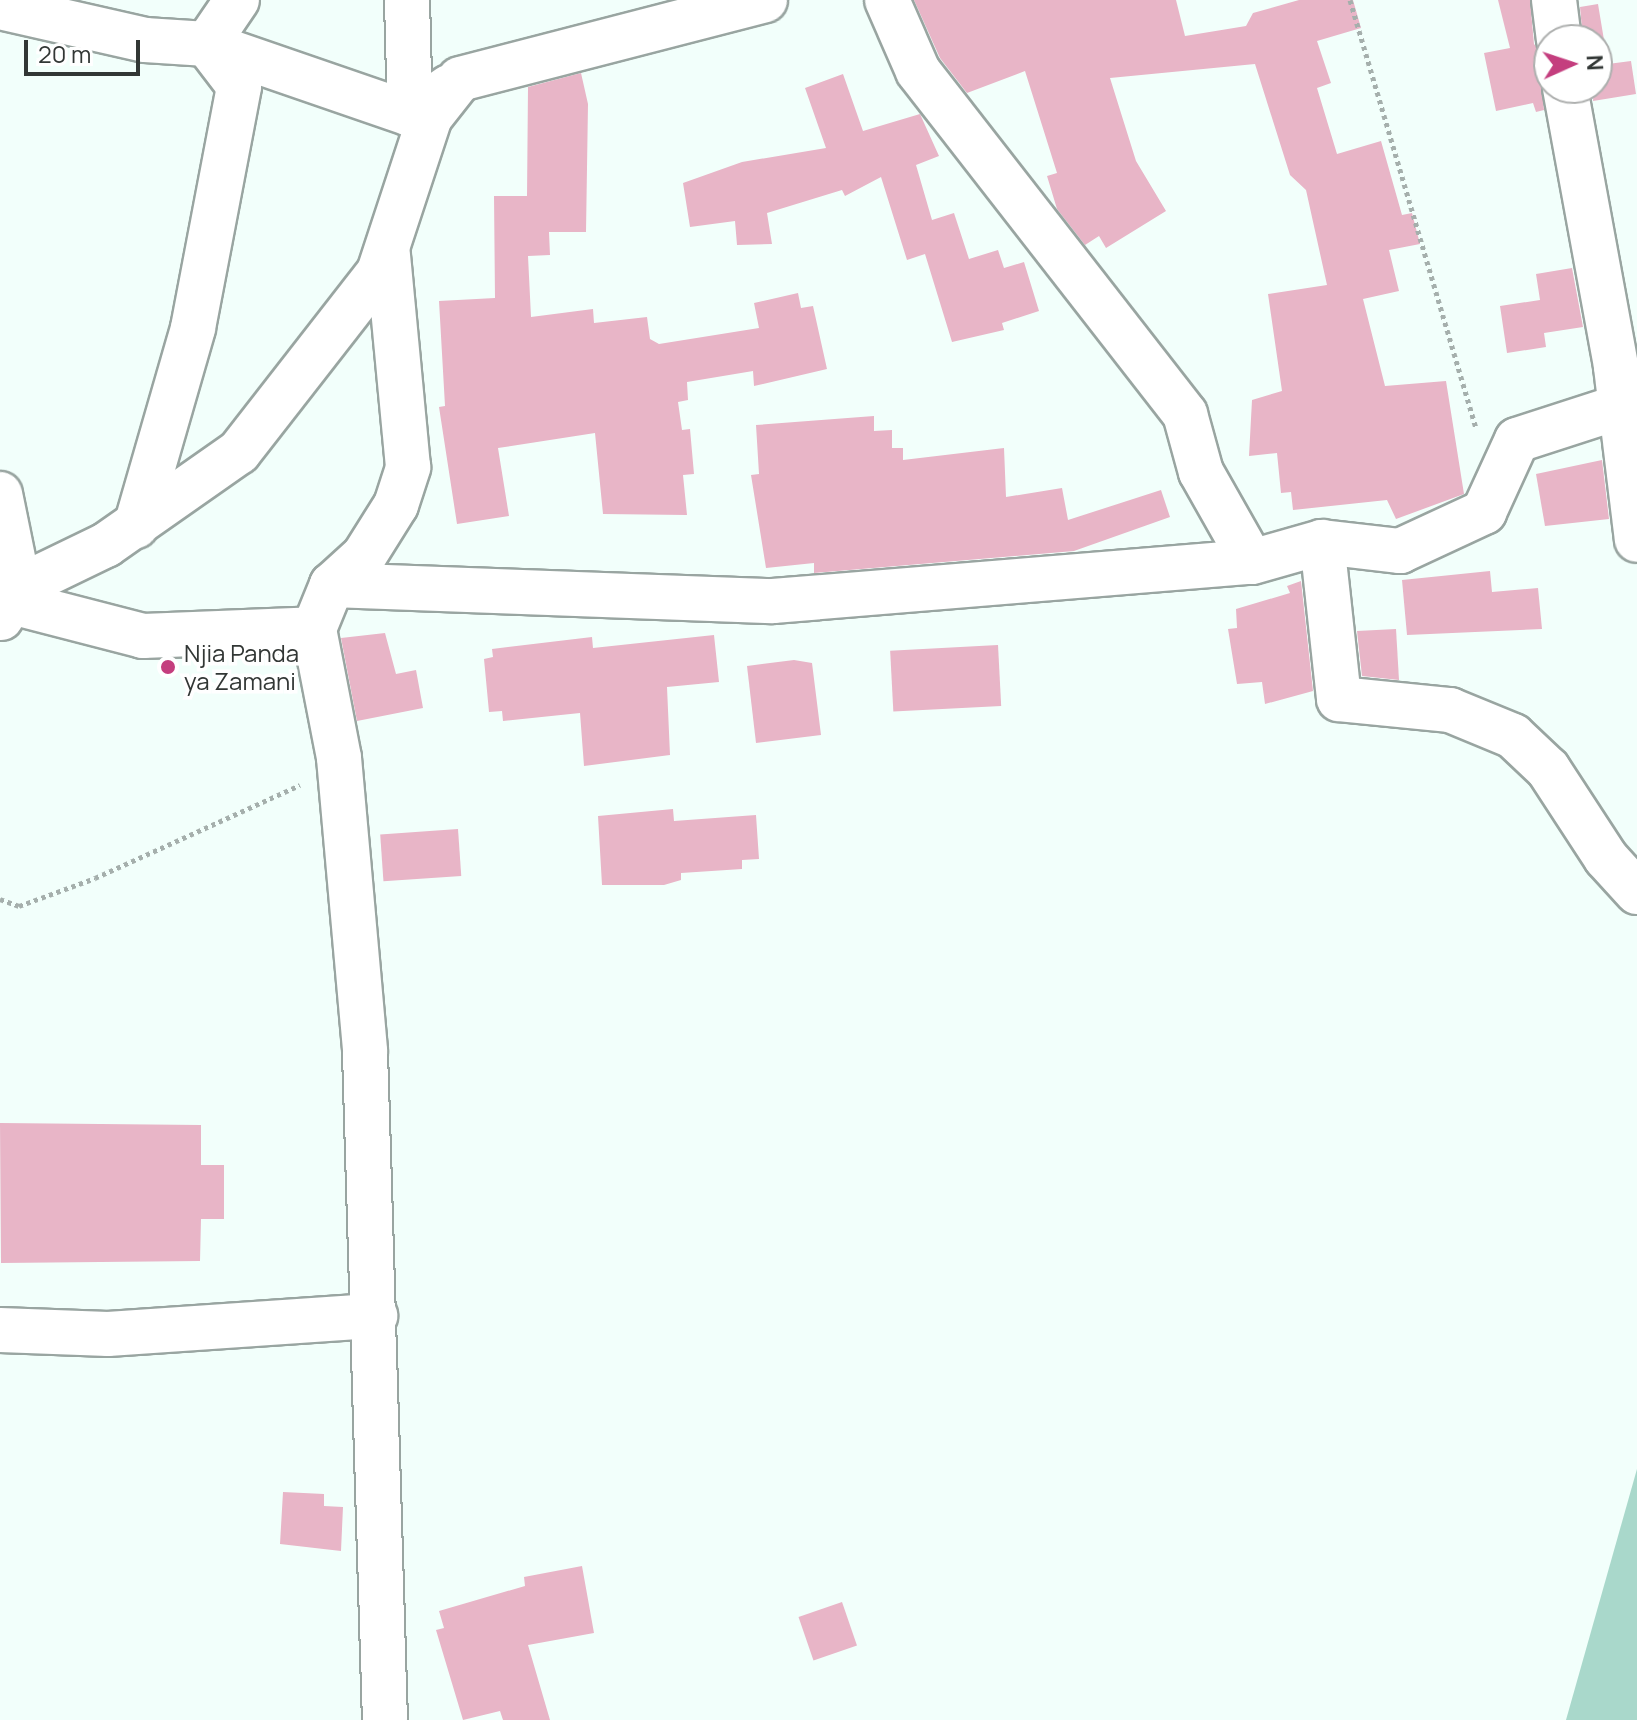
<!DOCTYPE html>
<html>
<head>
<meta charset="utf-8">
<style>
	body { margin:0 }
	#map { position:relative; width:1637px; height:1720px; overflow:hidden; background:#f2fffb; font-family:Manrope,sans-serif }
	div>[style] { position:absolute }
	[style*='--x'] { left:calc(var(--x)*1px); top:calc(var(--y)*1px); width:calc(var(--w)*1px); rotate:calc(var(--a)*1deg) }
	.green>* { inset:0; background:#a9d8cb }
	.building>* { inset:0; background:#e8b5c7; transform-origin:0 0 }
	.path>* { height:5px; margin-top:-2.5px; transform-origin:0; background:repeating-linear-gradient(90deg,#a5afac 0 4px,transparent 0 8px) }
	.roads { filter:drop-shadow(2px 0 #99a5a1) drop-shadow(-2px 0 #99a5a1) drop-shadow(0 2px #99a5a1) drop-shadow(0 -2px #99a5a1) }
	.minor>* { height:44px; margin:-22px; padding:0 22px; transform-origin:22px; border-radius:22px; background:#fff }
	.dots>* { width:22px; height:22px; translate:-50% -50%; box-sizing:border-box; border:4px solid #fff; border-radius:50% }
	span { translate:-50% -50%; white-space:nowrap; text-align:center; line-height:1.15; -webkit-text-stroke:7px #fff; paint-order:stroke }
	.poi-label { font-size:24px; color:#323735 }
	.left { translate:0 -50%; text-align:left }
	.north { position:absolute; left:1533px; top:24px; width:80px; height:80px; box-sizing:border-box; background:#fff; border:2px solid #adafae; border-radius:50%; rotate:87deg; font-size:22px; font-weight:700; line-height:32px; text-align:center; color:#323735 }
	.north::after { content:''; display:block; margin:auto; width:28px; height:36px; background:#c43e7e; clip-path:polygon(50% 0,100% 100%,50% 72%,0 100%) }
	.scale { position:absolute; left:24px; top:40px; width:116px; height:36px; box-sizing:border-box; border:4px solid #323735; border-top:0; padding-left:10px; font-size:24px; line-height:28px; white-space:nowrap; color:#323735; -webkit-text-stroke:6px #fff; paint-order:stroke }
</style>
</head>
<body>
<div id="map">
	<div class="green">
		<div style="clip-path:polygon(1637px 1469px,1637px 1720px,1566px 1720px)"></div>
	</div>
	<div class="building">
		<div style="clip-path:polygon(914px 0,1176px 0,1185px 36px,1246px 26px,1253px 13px,1299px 0,1353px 0,1361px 28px,1317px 41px,1331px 83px,1317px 88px,1337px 154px,1381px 141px,1402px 215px,1412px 213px,1420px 244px,1389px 250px,1399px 291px,1363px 299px,1385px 386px,1446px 381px,1464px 494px,1396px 519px,1387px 500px,1293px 510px,1291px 492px,1281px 493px,1277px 453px,1249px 456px,1252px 400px,1282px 391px,1268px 294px,1327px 285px,1306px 190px,1290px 175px,1255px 64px,1110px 78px,1136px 161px,1166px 211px,1106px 248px,1099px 236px,1085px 245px,1057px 209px,1047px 176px,1057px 173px,1025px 71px,967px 93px,940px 58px)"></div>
		<div style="clip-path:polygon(1498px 0,1530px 0,1534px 44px,1549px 63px,1541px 80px,1544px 110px,1536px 112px,1533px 103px,1496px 111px,1484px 53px,1510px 48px)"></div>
		<div style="clip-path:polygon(1598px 4px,1608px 64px,1631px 61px,1636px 94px,1593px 101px,1597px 40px,1583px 40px,1580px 7px)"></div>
		<div style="clip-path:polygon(581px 73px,588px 104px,586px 232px,549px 232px,550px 255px,528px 256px,531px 317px,593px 309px,594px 323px,647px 317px,650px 339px,659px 344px,759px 328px,754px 303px,798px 293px,801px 308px,813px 306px,827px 369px,754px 386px,753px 371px,687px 382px,688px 400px,678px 402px,682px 430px,690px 429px,694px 474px,683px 475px,687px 515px,603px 514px,595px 433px,498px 448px,509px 516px,457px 524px,439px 407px,445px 406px,439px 301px,495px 298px,494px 196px,527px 196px,528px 87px)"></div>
		<div style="clip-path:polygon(843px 74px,863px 131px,920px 114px,939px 156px,916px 165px,932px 220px,954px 213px,969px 259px,998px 250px,1004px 268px,1024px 262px,1039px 311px,1002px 323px,1004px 330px,952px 342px,925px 254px,907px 260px,881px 177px,845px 196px,842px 190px,767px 213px,772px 244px,737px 245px,735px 221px,690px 227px,683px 183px,742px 162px,826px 148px,805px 88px)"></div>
		<div style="clip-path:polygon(1572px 268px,1583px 327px,1544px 333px,1546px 347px,1507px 353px,1500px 306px,1540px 300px,1536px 274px)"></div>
		<div style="clip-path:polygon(874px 416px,874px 431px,892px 430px,892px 448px,903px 448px,903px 460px,1004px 448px,1006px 497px,1062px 488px,1068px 520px,1161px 490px,1170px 517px,1074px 551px,814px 573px,814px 563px,766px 568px,751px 475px,759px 474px,756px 425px)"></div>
		<div style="clip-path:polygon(1602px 460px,1609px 519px,1545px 526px,1536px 474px)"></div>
		<div style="clip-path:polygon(1490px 571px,1492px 592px,1538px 588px,1542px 629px,1407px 635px,1402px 580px)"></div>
		<div style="clip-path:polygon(1301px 581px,1313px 691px,1265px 704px,1262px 682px,1237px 684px,1228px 629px,1237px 628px,1236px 609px,1290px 593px,1287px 586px)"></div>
		<div style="clip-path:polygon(1396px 629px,1399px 680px,1362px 676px,1357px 631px)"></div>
		<div style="clip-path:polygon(385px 633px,396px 674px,416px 670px,423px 708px,357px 721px,341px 638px)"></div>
		<div style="clip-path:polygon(714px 635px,719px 682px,667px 687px,670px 755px,584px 766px,580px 713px,503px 721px,502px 711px,489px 712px,484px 659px,493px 657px,492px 649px,592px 637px,593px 648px)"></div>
		<div style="left:998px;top:645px;width:61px;height:108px;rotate:87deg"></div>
		<div style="clip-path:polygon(794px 660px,812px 663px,821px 735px,756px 743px,747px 666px)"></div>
		<div style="clip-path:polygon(673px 809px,674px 821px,756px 815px,759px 859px,742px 860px,742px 869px,681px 873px,681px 880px,664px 885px,602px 885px,598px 816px)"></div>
		<div style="left:458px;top:829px;width:47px;height:78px;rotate:86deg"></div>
		<div style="clip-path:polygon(0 1123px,201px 1125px,201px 1165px,224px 1165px,224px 1219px,201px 1219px,200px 1261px,1px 1263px)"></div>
		<div style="clip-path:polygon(283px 1492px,324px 1494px,324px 1506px,343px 1507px,341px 1551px,280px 1544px)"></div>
		<div style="clip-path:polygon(582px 1566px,594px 1633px,528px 1645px,550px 1720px,503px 1720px,500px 1711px,463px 1720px,436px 1630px,444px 1628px,439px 1611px,525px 1586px,524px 1577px)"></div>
		<div style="left:842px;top:1602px;width:46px;height:46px;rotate:71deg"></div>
	</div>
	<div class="path">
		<div style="--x:1350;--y:0;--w:447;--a:73.6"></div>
		<div style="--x:0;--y:899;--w:20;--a:20"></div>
		<div style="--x:19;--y:906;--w:81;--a:-20.2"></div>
		<div style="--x:95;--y:878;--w:225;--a:-24.4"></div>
	</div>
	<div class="roads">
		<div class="minor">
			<div style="--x:407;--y:0;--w:114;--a:88.5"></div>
			<div style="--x:887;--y:0;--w:77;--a:66.4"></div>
			<div style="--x:918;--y:71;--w:435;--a:52.1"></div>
			<div style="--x:1185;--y:414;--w:60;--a:74.6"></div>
			<div style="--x:1201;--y:472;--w:103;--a:60.5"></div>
			<div style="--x:1554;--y:0;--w:40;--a:82.9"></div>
			<div style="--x:0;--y:7;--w:149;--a:12.8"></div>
			<div style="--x:145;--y:40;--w:62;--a:3.7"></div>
			<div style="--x:207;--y:44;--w:215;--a:19"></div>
			<div style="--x:410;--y:114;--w:47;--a:-34.7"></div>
			<div style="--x:1565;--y:88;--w:284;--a:79.6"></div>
			<div style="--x:1616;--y:367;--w:174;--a:83.1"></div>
			<div style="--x:0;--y:494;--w:95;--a:78.5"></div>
			<div style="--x:136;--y:526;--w:206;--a:-73.9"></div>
			<div style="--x:193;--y:328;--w:246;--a:-79.2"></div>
			<div style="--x:239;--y:86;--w:53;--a:-127.3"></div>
			<div style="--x:207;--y:44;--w:53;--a:-55.7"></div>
			<div style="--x:1322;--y:542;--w:158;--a:83.8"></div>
			<div style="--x:1339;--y:699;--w:112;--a:5.7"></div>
			<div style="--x:1450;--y:710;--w:68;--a:22.4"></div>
			<div style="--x:1513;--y:736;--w:48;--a:43.3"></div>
			<div style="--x:1548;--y:769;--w:106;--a:56.9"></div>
			<div style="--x:1606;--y:858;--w:46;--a:47.6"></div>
			<div style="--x:332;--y:585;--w:43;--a:-42.2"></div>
			<div style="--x:364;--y:556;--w:60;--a:-57.9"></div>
			<div style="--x:396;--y:505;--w:40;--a:-72"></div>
			<div style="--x:408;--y:467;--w:214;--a:-95.4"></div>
			<div style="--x:0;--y:599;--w:148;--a:14.5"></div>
			<div style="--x:143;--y:636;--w:171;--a:-2.3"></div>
			<div style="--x:314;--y:629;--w:48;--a:-67.8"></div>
			<div style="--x:332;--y:585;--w:441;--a:2.1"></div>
			<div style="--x:773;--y:601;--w:481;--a:-4.7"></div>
			<div style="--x:1252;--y:562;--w:73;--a:-15.9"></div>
			<div style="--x:1322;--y:542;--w:79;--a:6.6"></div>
			<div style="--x:1400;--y:551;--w:93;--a:-24.9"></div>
			<div style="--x:1484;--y:512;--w:79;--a:-65.4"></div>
			<div style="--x:1517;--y:440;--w:104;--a:-17.9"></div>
			<div style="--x:1;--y:618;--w:36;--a:-60"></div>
			<div style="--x:19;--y:587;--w:97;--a:-25.8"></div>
			<div style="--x:106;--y:545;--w:162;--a:-35"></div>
			<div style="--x:239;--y:452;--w:228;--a:-52.1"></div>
			<div style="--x:379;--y:272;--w:163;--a:-71.8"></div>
			<div style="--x:430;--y:117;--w:48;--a:-51.7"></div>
			<div style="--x:460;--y:79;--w:315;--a:-14.5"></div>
			<div style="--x:314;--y:629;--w:131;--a:79"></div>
			<div style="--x:339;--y:758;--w:295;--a:84.9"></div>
			<div style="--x:365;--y:1052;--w:668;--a:88.29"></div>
			<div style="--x:0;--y:1330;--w:108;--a:2.1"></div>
			<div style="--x:108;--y:1334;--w:268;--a:-3.9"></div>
		</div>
	</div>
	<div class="dots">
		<div style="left:168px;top:667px;background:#c43e7e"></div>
	</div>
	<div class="poi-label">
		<span class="left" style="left:184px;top:667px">Njia Panda<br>ya Zamani</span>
	</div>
	<div class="north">N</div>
	<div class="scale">20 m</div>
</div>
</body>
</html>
